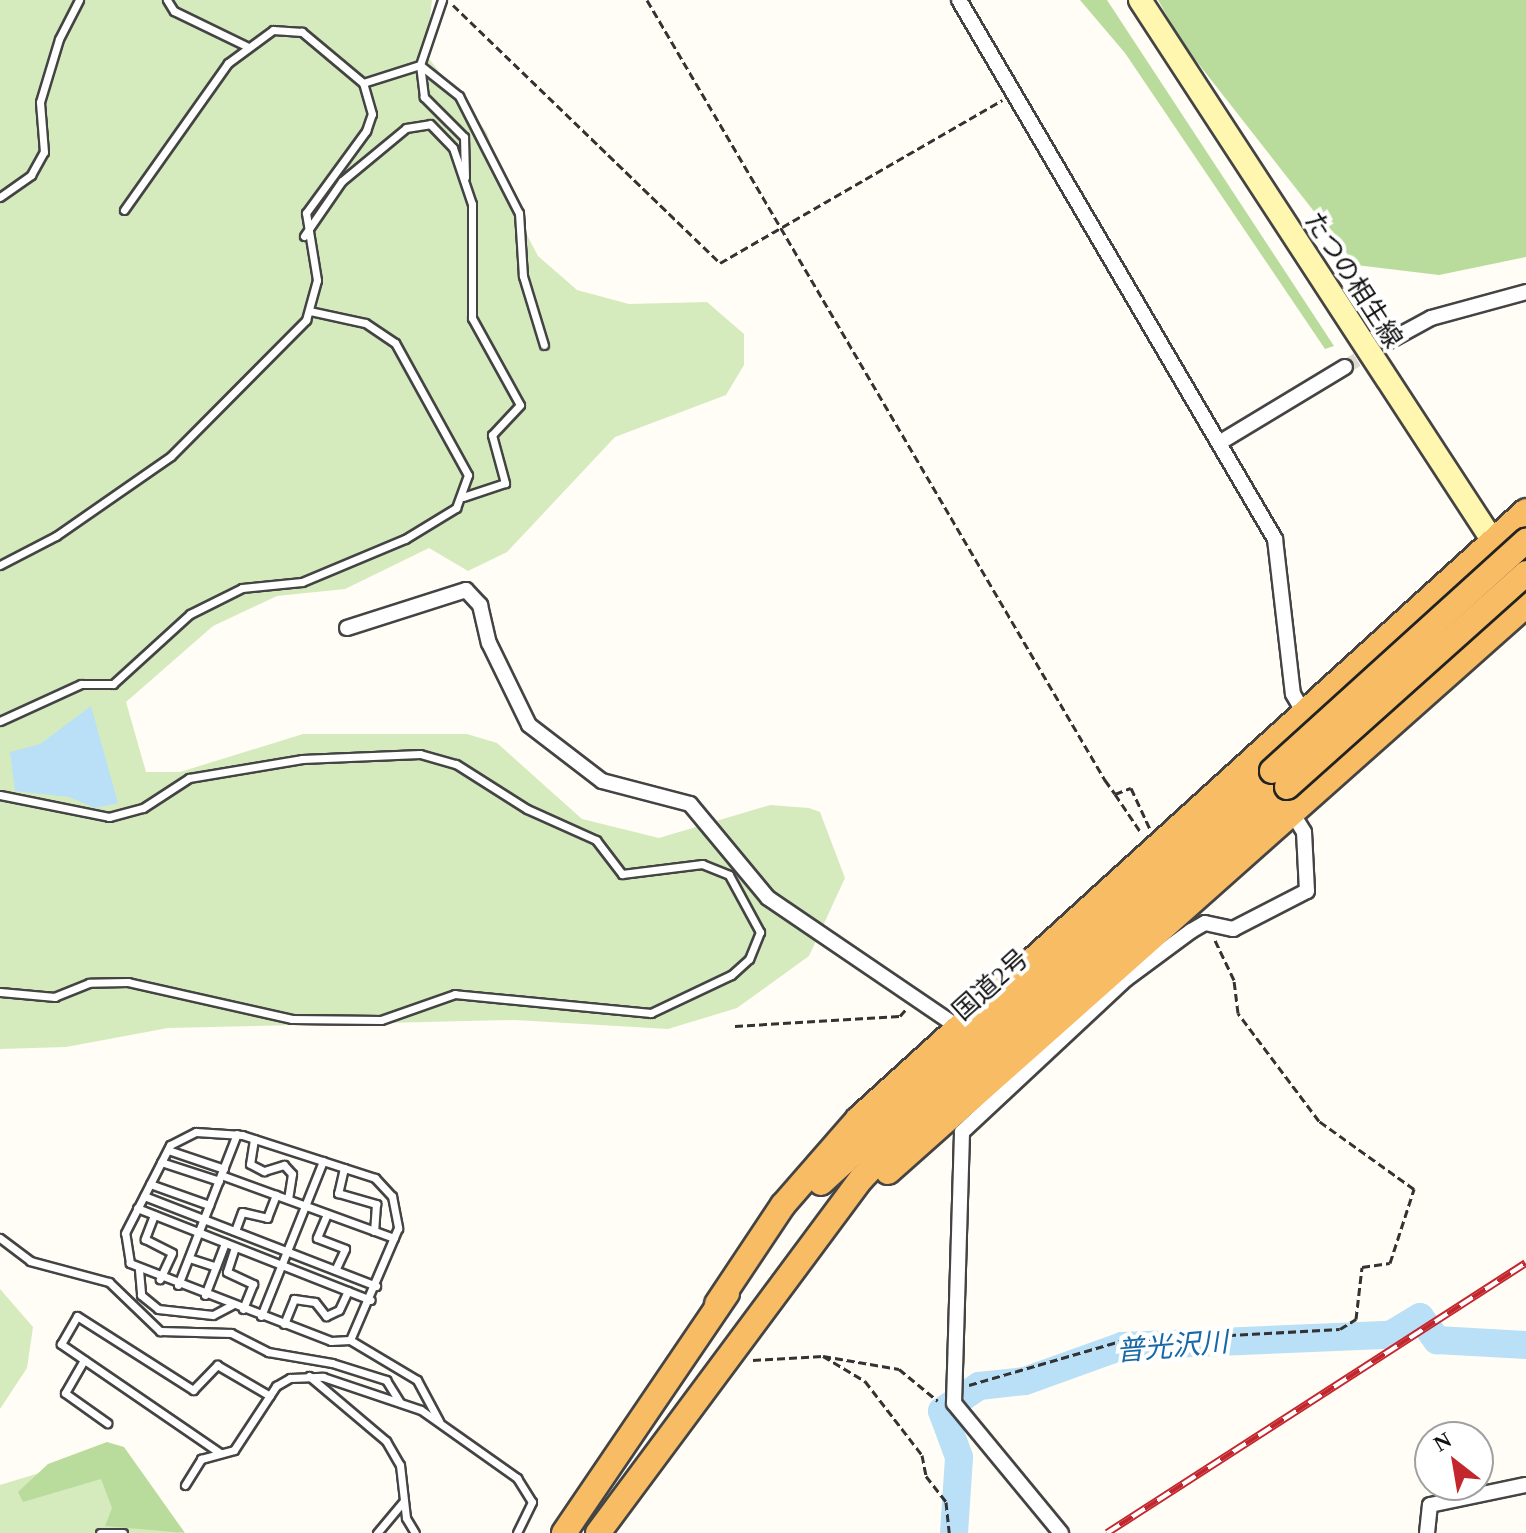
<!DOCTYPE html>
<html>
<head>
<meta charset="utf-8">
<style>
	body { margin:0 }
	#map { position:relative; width:1526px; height:1533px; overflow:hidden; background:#fffdf5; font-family:"Times New Roman","Noto Sans JP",serif }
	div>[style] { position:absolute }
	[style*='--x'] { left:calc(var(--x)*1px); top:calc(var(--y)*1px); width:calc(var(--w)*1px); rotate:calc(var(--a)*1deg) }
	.green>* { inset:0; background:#d5ebbd }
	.forest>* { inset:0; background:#b9dc9c }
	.water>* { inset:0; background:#b9e0f7 }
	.river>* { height:28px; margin:-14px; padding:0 14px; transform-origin:14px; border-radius:14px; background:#b9e0f7 }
	.minor-tunnel>* { height:14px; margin-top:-7px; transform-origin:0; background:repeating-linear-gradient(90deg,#dbdad3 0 14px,transparent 0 21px) }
	.path>* { height:3px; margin-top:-1.5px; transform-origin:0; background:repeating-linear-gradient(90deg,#333 0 8px,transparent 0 12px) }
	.roads { filter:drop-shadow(2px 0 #444) drop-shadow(-2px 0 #444) drop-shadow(0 2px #444) drop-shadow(0 -2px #444) }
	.service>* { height:7px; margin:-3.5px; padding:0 3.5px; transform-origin:3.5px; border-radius:3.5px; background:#fff }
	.minor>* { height:14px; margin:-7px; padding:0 7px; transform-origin:7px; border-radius:7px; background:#fff }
	.secondary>* { height:22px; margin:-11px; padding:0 11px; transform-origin:11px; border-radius:11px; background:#fff6b0 }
	.trunk>* { height:24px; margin:-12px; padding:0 12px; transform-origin:12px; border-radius:12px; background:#f7bc64 }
	.rail>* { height:8px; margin-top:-4px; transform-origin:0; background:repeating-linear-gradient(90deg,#fff 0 15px,#c4262e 0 30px); box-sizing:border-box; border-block:2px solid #c4262e }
	.bridges { filter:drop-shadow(2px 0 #222) drop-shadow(-2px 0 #222) drop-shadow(0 2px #222) drop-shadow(0 -2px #222) }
	.trunk-bridge>* { height:24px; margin:-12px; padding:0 12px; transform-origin:12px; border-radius:12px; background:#f7bc64 }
	span { translate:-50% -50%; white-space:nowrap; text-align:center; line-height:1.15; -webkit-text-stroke:8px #fff; paint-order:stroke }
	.street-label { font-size:26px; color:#111 }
	.water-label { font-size:28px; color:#1768a6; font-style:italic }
	.north { position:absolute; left:1414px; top:1421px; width:80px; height:80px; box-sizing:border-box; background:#fff; border:2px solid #a0a0a0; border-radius:50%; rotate:329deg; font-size:22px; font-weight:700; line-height:32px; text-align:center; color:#111 }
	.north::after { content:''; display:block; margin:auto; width:28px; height:36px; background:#c4262e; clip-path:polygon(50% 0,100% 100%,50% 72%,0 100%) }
</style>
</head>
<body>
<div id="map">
	<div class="green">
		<div style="clip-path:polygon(0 0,432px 0,426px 55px,487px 133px,509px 201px,538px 256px,577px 290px,629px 304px,707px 302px,744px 334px,744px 365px,726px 395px,615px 437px,507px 552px,468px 571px,429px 548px,345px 589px,277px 596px,213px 626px,126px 702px,146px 772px,180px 772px,303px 734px,467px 734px,497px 743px,582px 819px,659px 838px,770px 805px,809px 808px,820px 812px,845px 878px,809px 956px,737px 1008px,668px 1029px,515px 1020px,168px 1028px,66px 1047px,0 1049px)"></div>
		<div style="clip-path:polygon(0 1289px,33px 1327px,27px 1368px,0 1409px)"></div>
		<div style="clip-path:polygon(89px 1458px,180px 1533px,0 1533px,0 1485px)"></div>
	</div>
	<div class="forest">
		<div style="clip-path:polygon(1080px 0,1107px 0,1334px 346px,1325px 349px,1125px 53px)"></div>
		<div style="clip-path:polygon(1158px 0,1526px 0,1526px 257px,1439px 275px,1356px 265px,1183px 44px)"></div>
		<div style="clip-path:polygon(107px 1442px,124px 1447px,185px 1533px,105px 1526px,112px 1508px,101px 1479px,23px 1502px,18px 1492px,48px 1464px)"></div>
	</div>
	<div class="water">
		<div style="clip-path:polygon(91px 706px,118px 803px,95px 808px,69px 797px,15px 791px,10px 752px,40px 744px)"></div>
	</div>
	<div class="river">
		<div style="--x:954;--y:1533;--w:76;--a:-86.2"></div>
		<div style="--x:959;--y:1457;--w:49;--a:-110.3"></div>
		<div style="--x:942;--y:1411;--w:45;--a:-34"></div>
		<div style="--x:979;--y:1386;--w:46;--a:-6.2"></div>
		<div style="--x:1025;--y:1381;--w:103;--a:-19.8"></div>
		<div style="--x:1122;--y:1346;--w:268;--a:-2.4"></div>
		<div style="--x:1390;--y:1335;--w:35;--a:-31"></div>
		<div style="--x:1420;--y:1317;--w:29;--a:54"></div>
		<div style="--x:1437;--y:1340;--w:89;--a:3.2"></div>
	</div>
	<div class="minor-tunnel">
		<div style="--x:1345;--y:367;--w:49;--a:-30.8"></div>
	</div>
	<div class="path">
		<div style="--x:647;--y:0;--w:905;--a:59.58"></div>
		<div style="--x:1105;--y:780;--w:17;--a:54"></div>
		<div style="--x:1115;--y:794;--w:17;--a:-21"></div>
		<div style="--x:1131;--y:788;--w:45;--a:65.1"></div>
		<div style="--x:453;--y:5;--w:371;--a:44"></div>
		<div style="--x:720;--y:263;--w:326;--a:-30"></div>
		<div style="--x:1115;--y:794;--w:48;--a:56"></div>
		<div style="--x:735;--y:1026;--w:165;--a:-3.5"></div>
		<div style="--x:900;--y:1016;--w:11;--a:-49"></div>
		<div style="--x:823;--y:1356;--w:77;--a:9.7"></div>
		<div style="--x:899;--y:1369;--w:50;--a:39.4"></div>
		<div style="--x:753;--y:1360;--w:70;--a:-3.3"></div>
		<div style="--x:823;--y:1356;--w:49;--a:30.8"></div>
		<div style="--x:865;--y:1381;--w:93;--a:52.4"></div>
		<div style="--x:922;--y:1455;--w:21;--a:79"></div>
		<div style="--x:926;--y:1476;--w:33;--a:52"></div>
		<div style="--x:946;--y:1502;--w:31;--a:84"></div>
		<div style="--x:969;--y:1385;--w:157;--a:-16.2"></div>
		<div style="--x:1120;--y:1341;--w:220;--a:-3.1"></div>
		<div style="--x:1340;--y:1329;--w:19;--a:-32"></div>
		<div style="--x:1356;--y:1319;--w:52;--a:-83.4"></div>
		<div style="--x:1362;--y:1267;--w:28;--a:-8"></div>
		<div style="--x:1390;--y:1263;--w:78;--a:-72"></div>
		<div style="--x:1414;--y:1189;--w:117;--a:-144.4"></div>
		<div style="--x:1319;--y:1121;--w:135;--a:-126.9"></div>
		<div style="--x:1238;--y:1013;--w:33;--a:-97"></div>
		<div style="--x:1234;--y:980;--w:47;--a:-115.5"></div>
	</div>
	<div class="roads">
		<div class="service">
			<div style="--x:167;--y:0;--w:13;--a:58"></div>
			<div style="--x:174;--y:11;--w:80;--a:25.9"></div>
			<div style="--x:363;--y:83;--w:60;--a:-17.5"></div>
			<div style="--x:420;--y:65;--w:69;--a:-71.3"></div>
			<div style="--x:465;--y:177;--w:40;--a:-91.4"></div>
			<div style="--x:464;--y:137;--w:57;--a:-135"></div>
			<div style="--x:424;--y:97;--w:32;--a:-97"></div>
			<div style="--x:420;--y:65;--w:50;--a:38.5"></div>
			<div style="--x:459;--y:96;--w:131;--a:62.9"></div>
			<div style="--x:519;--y:213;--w:63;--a:86.4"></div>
			<div style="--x:523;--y:276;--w:72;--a:73.1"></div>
			<div style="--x:0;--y:197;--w:38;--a:-35"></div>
			<div style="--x:31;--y:175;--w:26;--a:-61"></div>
			<div style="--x:44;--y:152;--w:50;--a:-94.6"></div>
			<div style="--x:40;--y:102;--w:66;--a:-73.2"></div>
			<div style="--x:59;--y:39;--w:44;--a:-62.9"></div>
			<div style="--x:304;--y:236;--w:67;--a:-55.4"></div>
			<div style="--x:342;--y:181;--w:83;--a:-39.6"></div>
			<div style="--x:406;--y:128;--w:24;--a:-9"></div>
			<div style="--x:430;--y:124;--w:33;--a:46"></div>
			<div style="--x:453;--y:148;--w:59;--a:71.3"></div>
			<div style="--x:472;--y:204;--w:114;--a:90"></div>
			<div style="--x:472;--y:318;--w:99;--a:61.1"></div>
			<div style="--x:520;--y:405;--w:41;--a:133"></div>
			<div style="--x:492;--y:435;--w:50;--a:74.8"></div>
			<div style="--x:505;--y:483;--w:44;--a:161.6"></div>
			<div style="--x:0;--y:565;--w:63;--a:-27.4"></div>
			<div style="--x:56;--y:536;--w:140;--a:-34.8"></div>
			<div style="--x:171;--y:456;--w:192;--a:-45.2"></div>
			<div style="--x:306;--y:320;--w:41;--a:-74.6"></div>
			<div style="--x:317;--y:280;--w:68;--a:-99.3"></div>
			<div style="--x:306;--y:213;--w:102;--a:-53.8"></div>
			<div style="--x:366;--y:131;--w:18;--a:-71"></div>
			<div style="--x:372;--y:114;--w:32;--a:-106"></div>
			<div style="--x:363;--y:83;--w:80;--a:-140.1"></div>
			<div style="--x:302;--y:32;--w:29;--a:-176"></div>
			<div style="--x:273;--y:30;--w:56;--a:143.7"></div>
			<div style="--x:228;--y:63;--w:180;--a:125.3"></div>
			<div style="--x:0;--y:721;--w:89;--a:-24.6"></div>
			<div style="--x:81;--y:684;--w:32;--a:0"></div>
			<div style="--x:113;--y:684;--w:104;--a:-42.3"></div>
			<div style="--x:190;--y:614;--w:58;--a:-26.6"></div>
			<div style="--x:242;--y:588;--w:60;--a:-5.7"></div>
			<div style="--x:302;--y:582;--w:112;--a:-22.7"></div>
			<div style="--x:405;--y:539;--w:60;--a:-31.3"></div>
			<div style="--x:456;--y:508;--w:35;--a:-70"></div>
			<div style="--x:468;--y:475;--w:151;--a:-118.9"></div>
			<div style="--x:395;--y:343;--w:36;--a:-146"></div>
			<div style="--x:365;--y:323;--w:56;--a:-167.7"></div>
			<div style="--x:0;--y:795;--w:111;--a:11.4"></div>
			<div style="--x:109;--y:817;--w:35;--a:-15"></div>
			<div style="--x:143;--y:808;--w:55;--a:-33.1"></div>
			<div style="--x:189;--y:778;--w:115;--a:-9.5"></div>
			<div style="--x:302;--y:759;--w:118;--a:-2.4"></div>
			<div style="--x:420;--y:754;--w:37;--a:16"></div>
			<div style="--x:456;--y:764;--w:84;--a:32.4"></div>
			<div style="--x:527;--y:809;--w:76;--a:24.2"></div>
			<div style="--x:596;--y:840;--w:43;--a:52.6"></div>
			<div style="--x:622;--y:874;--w:81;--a:-7.1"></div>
			<div style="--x:702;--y:864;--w:29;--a:22"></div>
			<div style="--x:729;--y:875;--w:65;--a:61.5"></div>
			<div style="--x:760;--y:932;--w:29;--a:112"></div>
			<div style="--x:749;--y:959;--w:24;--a:138"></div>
			<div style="--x:731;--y:975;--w:89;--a:154.6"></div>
			<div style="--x:651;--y:1013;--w:197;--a:-174.5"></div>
			<div style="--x:455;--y:994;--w:78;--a:160.6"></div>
			<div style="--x:381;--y:1020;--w:89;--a:-179.4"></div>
			<div style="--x:292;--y:1019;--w:168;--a:-167.3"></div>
			<div style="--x:128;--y:982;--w:39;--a:179"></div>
			<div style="--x:89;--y:983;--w:37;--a:158"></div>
			<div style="--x:55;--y:997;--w:55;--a:-174.8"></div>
			<div style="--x:196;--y:1132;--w:46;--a:3.7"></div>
			<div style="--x:242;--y:1135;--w:140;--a:17.9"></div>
			<div style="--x:375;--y:1178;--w:25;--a:47"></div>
			<div style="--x:392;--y:1196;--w:33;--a:79"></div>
			<div style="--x:398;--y:1228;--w:122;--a:113.2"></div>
			<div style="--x:350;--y:1340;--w:19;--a:177"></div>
			<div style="--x:331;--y:1341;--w:216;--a:-158.8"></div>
			<div style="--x:130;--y:1263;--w:30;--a:-99"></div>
			<div style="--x:125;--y:1233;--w:99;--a:-62.9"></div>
			<div style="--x:170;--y:1145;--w:29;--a:-27"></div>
			<div style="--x:254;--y:1139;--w:25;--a:99"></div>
			<div style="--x:250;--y:1164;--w:16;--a:27"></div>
			<div style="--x:264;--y:1171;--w:21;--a:-17"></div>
			<div style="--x:284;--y:1165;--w:12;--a:48"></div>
			<div style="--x:292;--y:1174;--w:25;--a:99"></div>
			<div style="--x:168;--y:1150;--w:59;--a:18.7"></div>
			<div style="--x:161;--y:1162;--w:61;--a:18.1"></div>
			<div style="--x:344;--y:1168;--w:26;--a:103"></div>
			<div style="--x:338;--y:1193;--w:40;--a:16"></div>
			<div style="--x:376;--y:1204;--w:27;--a:94"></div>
			<div style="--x:221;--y:1175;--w:184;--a:20"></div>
			<div style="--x:150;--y:1184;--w:63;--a:19.6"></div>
			<div style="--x:144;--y:1196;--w:249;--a:21.2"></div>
			<div style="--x:137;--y:1208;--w:251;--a:21.5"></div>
			<div style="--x:327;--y:1214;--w:26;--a:113"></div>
			<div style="--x:317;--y:1238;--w:30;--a:21"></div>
			<div style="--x:345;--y:1249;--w:23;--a:115"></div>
			<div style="--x:154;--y:1215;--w:26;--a:111"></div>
			<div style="--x:145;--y:1239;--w:30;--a:27"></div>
			<div style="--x:172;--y:1253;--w:29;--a:115"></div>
			<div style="--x:235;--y:1231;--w:20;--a:-70"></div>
			<div style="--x:242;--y:1212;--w:26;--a:13"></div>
			<div style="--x:267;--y:1218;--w:25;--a:-69"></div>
			<div style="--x:0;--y:1238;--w:38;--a:37"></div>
			<div style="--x:30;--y:1261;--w:82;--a:14.9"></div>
			<div style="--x:109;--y:1282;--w:71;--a:43.9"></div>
			<div style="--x:160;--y:1331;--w:71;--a:1.6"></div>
			<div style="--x:231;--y:1333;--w:42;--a:27.2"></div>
			<div style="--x:268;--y:1352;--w:65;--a:9.8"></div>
			<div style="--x:332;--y:1363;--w:57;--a:17.5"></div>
			<div style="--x:386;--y:1380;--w:26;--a:58"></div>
			<div style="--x:235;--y:1247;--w:26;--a:108"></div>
			<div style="--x:227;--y:1272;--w:29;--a:25"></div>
			<div style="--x:253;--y:1284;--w:27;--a:112"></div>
			<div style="--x:189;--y:1258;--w:28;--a:18"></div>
			<div style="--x:139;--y:1270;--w:25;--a:85"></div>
			<div style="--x:141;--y:1295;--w:22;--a:39"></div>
			<div style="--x:158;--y:1309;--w:55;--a:6.2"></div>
			<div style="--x:213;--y:1315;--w:21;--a:-28"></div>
			<div style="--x:178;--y:1285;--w:162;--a:-68.7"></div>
			<div style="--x:205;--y:1295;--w:56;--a:-69"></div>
			<div style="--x:261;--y:1316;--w:167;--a:-68.2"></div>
			<div style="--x:284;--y:1324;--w:27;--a:-68"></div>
			<div style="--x:294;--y:1299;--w:21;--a:8"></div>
			<div style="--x:315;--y:1302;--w:18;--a:52"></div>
			<div style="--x:326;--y:1316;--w:14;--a:-25"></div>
			<div style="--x:339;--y:1310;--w:21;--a:-65"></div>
			<div style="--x:350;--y:1340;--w:78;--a:30.8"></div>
			<div style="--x:417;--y:1380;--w:47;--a:61.8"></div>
			<div style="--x:84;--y:1360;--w:38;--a:120"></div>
			<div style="--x:65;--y:1393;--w:52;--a:35.5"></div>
			<div style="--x:309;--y:1376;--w:101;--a:40.2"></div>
			<div style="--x:386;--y:1441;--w:28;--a:60"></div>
			<div style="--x:400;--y:1465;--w:53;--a:83.5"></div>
			<div style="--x:406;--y:1518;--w:17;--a:59"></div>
			<div style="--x:220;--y:1453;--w:193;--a:-145.6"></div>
			<div style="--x:61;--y:1344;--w:32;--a:-60"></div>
			<div style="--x:77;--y:1316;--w:138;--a:32.5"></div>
			<div style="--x:193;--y:1390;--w:35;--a:-46"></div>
			<div style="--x:217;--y:1365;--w:61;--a:30.3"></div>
			<div style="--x:185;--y:1485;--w:31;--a:-58"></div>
			<div style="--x:201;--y:1459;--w:34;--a:-15"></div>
			<div style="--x:234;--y:1450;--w:77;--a:-56.7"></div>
			<div style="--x:276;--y:1386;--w:16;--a:-30"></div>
			<div style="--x:290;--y:1378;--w:33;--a:-2"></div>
			<div style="--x:323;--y:1377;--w:103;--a:18.6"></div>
			<div style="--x:421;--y:1410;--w:118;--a:35.3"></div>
			<div style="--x:517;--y:1478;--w:28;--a:58"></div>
			<div style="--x:532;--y:1502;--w:34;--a:116"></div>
			<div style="--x:100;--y:1533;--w:23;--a:0"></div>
			<div style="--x:377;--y:1533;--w:40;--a:-50"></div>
		</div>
		<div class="minor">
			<div style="--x:959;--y:0;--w:625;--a:59.62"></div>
			<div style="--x:1275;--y:539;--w:156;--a:83.4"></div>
			<div style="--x:1293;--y:694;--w:20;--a:60"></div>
			<div style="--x:1387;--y:342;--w:50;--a:-28.6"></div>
			<div style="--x:1431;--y:318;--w:98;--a:-15.3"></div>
			<div style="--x:1219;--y:443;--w:147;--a:-31.1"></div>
			<div style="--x:347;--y:628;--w:125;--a:-17.7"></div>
			<div style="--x:466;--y:590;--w:21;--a:47"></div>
			<div style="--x:480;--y:605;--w:39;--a:77"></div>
			<div style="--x:489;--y:643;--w:91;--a:64"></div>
			<div style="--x:529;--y:725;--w:92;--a:37.5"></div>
			<div style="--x:602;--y:781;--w:91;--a:14.6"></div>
			<div style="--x:690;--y:804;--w:122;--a:50.3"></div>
			<div style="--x:768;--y:898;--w:227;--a:34.2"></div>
			<div style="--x:1061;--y:1533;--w:168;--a:-129.5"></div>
			<div style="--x:954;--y:1403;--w:271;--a:-88.3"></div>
			<div style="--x:962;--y:1132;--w:224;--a:-43"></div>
			<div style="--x:1126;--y:979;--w:81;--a:-36.4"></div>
			<div style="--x:1191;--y:931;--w:16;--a:-30"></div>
			<div style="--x:1205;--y:923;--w:29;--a:12"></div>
			<div style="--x:1233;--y:929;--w:83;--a:-27.2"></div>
			<div style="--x:1307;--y:891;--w:59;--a:-92.9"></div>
			<div style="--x:1304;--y:832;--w:25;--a:-122"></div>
			<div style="--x:1427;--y:1533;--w:28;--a:-84"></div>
			<div style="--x:1430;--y:1505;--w:98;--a:-11.8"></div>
		</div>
		<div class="secondary">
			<div style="--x:1140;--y:0;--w:663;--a:56.89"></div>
		</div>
		<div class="trunk">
			<div style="--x:888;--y:1172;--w:854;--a:-41.63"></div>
			<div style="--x:821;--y:1183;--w:611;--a:-42.41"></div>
			<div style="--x:717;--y:1304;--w:119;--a:-56.3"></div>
			<div style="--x:783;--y:1205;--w:114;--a:-48.9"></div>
			<div style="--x:858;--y:1119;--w:903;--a:-42.31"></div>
			<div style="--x:564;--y:1533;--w:290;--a:-55.8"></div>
			<div style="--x:598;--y:1533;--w:442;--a:-53.4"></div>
			<div style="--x:862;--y:1178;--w:91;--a:-46.3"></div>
			<div style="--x:925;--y:1112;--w:486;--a:-41.9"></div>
		</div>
	</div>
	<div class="rail">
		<div style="--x:1107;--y:1533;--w:498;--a:-32.8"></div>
	</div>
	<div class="bridges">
		<div class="trunk-bridge">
			<div style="--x:1272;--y:771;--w:343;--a:-42.2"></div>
			<div style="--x:1287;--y:787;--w:321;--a:-41.8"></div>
		</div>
	</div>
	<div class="street-label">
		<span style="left:1353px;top:280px;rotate:57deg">たつの相生線</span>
		<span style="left:991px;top:985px;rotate:-42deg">国道2号</span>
	</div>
	<div class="water-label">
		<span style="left:1172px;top:1347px;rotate:-5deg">普光沢川</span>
	</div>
	<div class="north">N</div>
</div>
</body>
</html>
